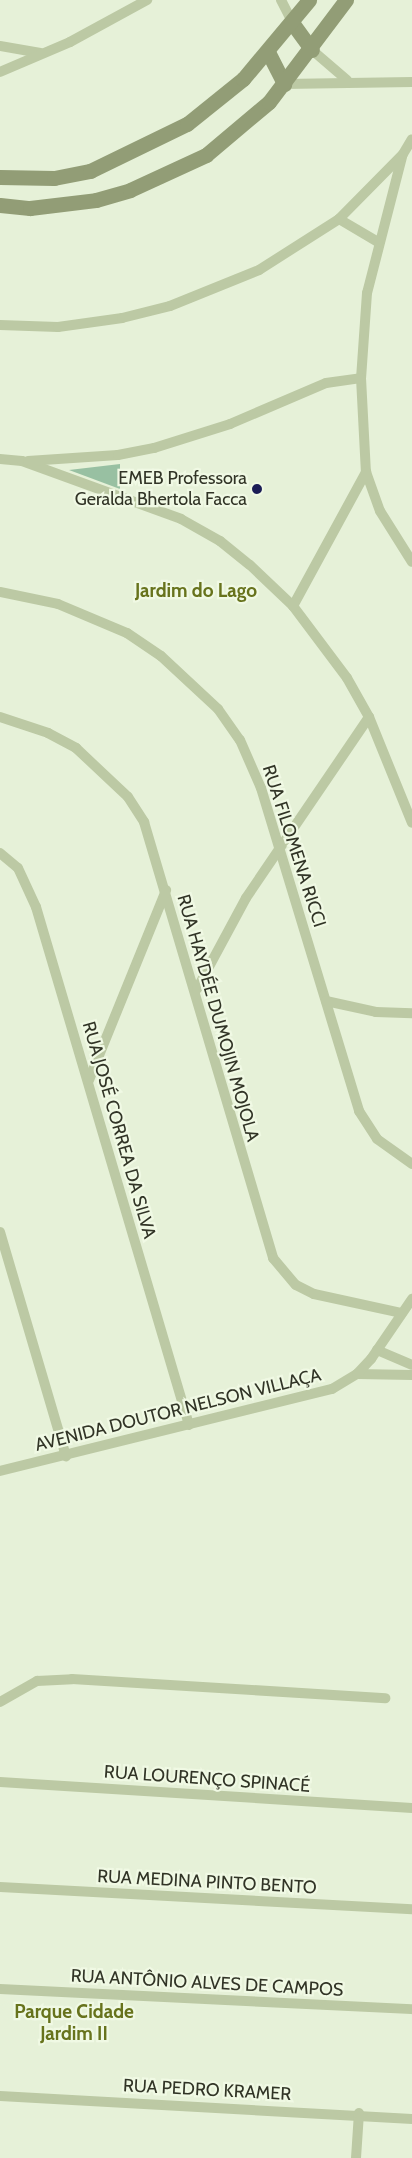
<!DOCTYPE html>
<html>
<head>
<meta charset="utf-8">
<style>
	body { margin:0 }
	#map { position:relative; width:412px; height:2158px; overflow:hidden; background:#e6f1d8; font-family:Cabin,sans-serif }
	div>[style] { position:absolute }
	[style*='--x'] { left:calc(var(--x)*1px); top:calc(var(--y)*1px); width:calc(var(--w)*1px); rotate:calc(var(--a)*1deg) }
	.green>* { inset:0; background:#98c0a2 }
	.street>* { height:10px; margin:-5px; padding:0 5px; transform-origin:5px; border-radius:5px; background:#bcc9a4 }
	.secondary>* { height:15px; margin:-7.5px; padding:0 7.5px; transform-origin:7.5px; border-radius:7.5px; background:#929d76 }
	.dots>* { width:14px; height:14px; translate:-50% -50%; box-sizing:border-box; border:2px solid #f0f9e4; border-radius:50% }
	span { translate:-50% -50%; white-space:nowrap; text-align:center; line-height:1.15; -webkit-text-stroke:4.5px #f0f9e4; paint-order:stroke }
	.poi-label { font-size:18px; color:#313426 }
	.right { translate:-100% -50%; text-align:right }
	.street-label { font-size:18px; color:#313426 }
	.neighbourhood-label { font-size:19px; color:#67731c; font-weight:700 }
</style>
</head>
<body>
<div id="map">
	<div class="green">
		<div style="clip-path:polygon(120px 464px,120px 489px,69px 470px)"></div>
	</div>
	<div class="street">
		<div style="--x:281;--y:0;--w:27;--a:63"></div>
		<div style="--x:0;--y:46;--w:41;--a:9.9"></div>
		<div style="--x:312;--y:50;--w:46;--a:40.6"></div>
		<div style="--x:0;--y:72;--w:76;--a:-23.2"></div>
		<div style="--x:70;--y:42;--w:88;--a:-28.6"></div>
		<div style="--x:284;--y:84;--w:128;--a:-0.9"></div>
		<div style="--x:402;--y:157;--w:140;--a:104.4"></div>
		<div style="--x:367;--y:293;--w:85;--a:94"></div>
		<div style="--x:361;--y:378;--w:94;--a:87"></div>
		<div style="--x:366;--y:472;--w:41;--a:70.3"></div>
		<div style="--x:380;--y:511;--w:60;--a:57.9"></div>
		<div style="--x:339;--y:219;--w:45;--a:30.5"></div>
		<div style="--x:0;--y:325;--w:58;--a:2"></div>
		<div style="--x:58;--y:327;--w:65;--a:-8"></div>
		<div style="--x:122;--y:318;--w:49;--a:-14"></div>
		<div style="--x:170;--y:306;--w:96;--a:-22"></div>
		<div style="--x:259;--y:270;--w:95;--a:-32.5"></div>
		<div style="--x:339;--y:219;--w:91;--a:-45.4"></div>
		<div style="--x:403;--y:154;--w:17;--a:-59"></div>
		<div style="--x:0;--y:459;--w:22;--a:5"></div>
		<div style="--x:22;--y:461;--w:169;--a:20"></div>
		<div style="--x:181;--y:519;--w:45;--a:29.4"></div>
		<div style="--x:220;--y:541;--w:38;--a:39"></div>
		<div style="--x:250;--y:565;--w:59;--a:43.6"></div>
		<div style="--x:293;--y:606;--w:90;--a:53.1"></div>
		<div style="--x:347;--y:678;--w:45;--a:60.6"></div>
		<div style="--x:369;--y:717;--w:114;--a:67.9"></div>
		<div style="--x:28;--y:461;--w:90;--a:-3.8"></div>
		<div style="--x:118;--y:455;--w:37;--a:-11"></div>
		<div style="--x:154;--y:448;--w:80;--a:-17.5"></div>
		<div style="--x:230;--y:424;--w:104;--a:-23.1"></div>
		<div style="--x:326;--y:383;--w:35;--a:-8"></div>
		<div style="--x:0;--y:592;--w:59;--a:11.7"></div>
		<div style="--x:58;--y:604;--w:75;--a:22.8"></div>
		<div style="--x:127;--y:633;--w:41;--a:34.1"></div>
		<div style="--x:161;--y:656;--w:78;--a:42.9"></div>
		<div style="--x:218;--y:709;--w:38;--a:55"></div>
		<div style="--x:240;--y:740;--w:52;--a:66.4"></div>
		<div style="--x:261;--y:788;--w:338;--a:73.1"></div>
		<div style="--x:359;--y:1111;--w:33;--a:57"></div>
		<div style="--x:377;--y:1139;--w:43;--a:35.5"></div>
		<div style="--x:293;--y:606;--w:153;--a:-61.4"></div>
		<div style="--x:0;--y:717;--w:51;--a:18.4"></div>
		<div style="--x:48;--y:733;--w:32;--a:28"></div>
		<div style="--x:76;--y:748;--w:71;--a:43.3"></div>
		<div style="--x:128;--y:797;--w:30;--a:57"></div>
		<div style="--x:144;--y:822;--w:455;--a:73.5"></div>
		<div style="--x:273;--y:1258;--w:35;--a:50"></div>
		<div style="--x:296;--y:1285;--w:20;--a:27"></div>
		<div style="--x:314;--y:1294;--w:90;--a:12.2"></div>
		<div style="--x:0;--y:853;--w:23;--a:40"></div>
		<div style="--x:18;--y:868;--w:43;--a:65.2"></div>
		<div style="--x:36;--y:907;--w:540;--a:73.54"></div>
		<div style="--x:197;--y:989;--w:103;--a:-61.7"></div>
		<div style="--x:246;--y:898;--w:219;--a:-55.8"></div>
		<div style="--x:326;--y:1001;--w:51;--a:12.4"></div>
		<div style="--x:376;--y:1012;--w:36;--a:2"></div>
		<div style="--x:89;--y:1080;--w:205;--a:-67.9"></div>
		<div style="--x:0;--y:1232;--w:234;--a:73.6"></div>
		<div style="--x:377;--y:1350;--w:38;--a:23"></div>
		<div style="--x:357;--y:1374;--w:55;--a:1"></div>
		<div style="--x:0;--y:1471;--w:342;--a:-13.9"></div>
		<div style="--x:332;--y:1389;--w:29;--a:-31"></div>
		<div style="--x:357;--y:1374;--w:21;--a:-47"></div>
		<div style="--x:371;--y:1359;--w:73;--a:-55.7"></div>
		<div style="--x:0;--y:1702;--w:43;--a:-29.6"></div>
		<div style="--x:37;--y:1681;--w:35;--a:-3"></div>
		<div style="--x:72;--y:1679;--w:314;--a:3.5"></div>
		<div style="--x:0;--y:1782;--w:413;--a:3.6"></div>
		<div style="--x:0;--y:1887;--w:413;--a:3.1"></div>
		<div style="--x:0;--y:1989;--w:412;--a:2.8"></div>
		<div style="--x:0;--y:2096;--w:413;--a:3.2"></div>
		<div style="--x:356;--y:2158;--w:45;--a:-86.2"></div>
	</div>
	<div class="secondary">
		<div style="--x:293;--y:24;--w:32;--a:54"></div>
		<div style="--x:268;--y:52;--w:36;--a:63"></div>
		<div style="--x:0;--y:177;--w:54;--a:1.1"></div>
		<div style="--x:54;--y:178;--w:37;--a:-11"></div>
		<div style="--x:90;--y:171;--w:108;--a:-25.9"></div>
		<div style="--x:187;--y:124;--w:72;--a:-38.8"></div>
		<div style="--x:243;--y:79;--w:103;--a:-50.1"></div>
		<div style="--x:0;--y:205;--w:30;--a:6"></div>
		<div style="--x:30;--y:208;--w:66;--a:-6.9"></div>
		<div style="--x:96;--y:200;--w:35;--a:-16"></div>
		<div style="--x:130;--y:190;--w:84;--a:-24.7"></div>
		<div style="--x:206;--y:155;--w:82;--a:-40.1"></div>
		<div style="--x:269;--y:102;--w:128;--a:-53"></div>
	</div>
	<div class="dots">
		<div style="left:257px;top:489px;background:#1b1d56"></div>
	</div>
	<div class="poi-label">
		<span class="right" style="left:247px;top:489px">EMEB Professora<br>Geralda Bhertola Facca</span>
	</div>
	<div class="street-label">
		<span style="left:294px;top:846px;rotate:72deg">RUA FILOMENA RICCI</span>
		<span style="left:218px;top:1018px;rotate:74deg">RUA HAYDÉE DUMOJIN MOJOLA</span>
		<span style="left:119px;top:1130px;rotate:74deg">RUA JOSÉ CORREA DA SILVA</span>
		<span style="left:178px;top:1410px;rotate:-14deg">AVENIDA DOUTOR NELSON VILLAÇA</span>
		<span style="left:207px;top:1779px;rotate:4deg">RUA LOURENÇO SPINACÉ</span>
		<span style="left:207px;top:1882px;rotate:3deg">RUA MEDINA PINTO BENTO</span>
		<span style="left:207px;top:1983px;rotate:3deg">RUA ANTÔNIO ALVES DE CAMPOS</span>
		<span style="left:207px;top:2090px;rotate:3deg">RUA PEDRO KRAMER</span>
	</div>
	<div class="neighbourhood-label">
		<span style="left:196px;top:591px">Jardim do Lago</span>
		<span style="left:74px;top:2023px">Parque Cidade<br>Jardim II</span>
	</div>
</div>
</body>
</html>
